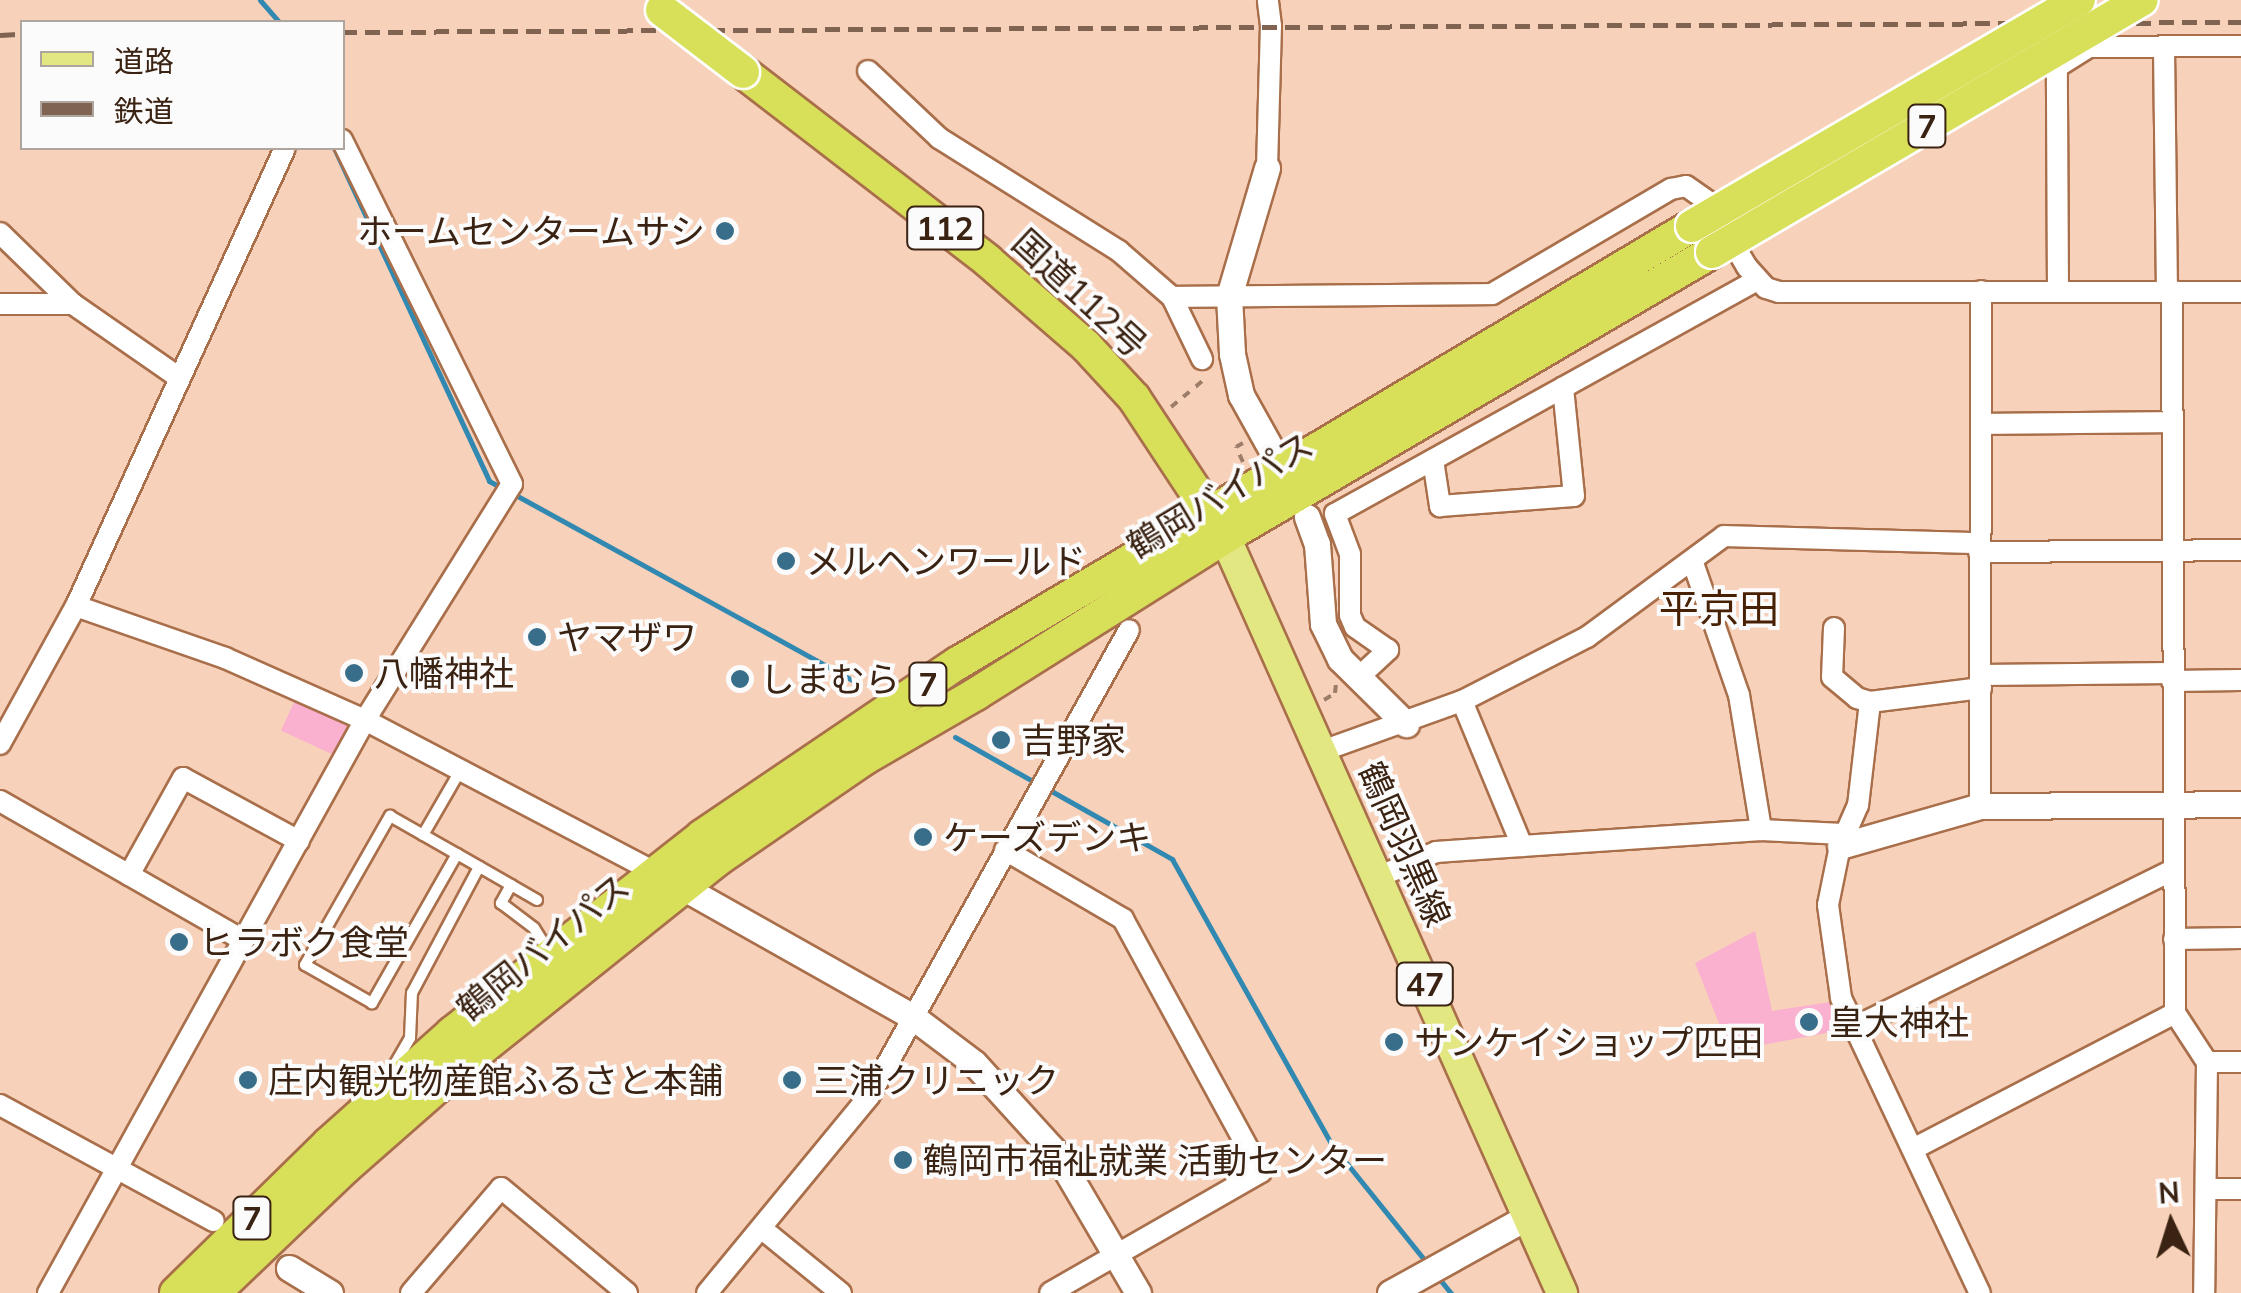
<!DOCTYPE html>
<html>
<head>
<meta charset="utf-8">
<style>
	body { margin:0 }
	#map { position:relative; width:2241px; height:1293px; overflow:hidden; background:#f8d1ba; font-family:Mulish,"Noto Sans JP",sans-serif }
	div>[style] { position:absolute }
	[style*='--x'] { left:calc(var(--x)*1px); top:calc(var(--y)*1px); width:calc(var(--w)*1px); rotate:calc(var(--a)*1deg) }
	.green>* { inset:0; background:#fab1cf; transform-origin:0 0 }
	.stream>* { height:5px; margin:-2.5px; padding:0 2.5px; transform-origin:2.5px; border-radius:2.5px; background:#3188b1 }
	.path>* { height:4px; margin-top:-2px; transform-origin:0; background:repeating-linear-gradient(90deg,#9c7d69 0 8px,transparent 0 16px) }
	.roads { filter:drop-shadow(2px 0 #a96f4b) drop-shadow(-2px 0 #a96f4b) drop-shadow(0 2px #a96f4b) drop-shadow(0 -2px #a96f4b) }
	.service>* { height:10px; margin:-5px; padding:0 5px; transform-origin:5px; border-radius:5px; background:#fff }
	.minor>* { height:20px; margin:-10px; padding:0 10px; transform-origin:10px; border-radius:10px; background:#fff }
	.tertiary>* { height:25px; margin:-12.5px; padding:0 12.5px; transform-origin:12.5px; border-radius:12.5px; background:#fff }
	.primary>* { height:30px; margin:-15px; padding:0 15px; transform-origin:15px; border-radius:15px; background:#e2e782 }
	.trunk>* { height:32px; margin:-16px; padding:0 16px; transform-origin:16px; border-radius:16px; background:#d8df58 }
	.rail>* { height:5px; margin-top:-2.5px; transform-origin:0; background:repeating-linear-gradient(90deg,#806350 0 15px,transparent 0 23px) }
	.bridges { filter:drop-shadow(2px 0 #fff) drop-shadow(-2px 0 #fff) drop-shadow(0 2px #fff) drop-shadow(0 -2px #fff) }
	.trunk-bridge>* { height:32px; margin:-16px; padding:0 16px; transform-origin:16px; border-radius:16px; background:#d8df58 }
	.dots>* { width:28px; height:28px; translate:-50% -50%; box-sizing:border-box; border:5px solid #fbfbfb; border-radius:50% }
	span { translate:-50% -50%; white-space:nowrap; text-align:center; line-height:1.15; -webkit-text-stroke:8px #fbfbfb; paint-order:stroke }
	.shield-label span { padding:2px 8px; background:#fbfbfb; border:2px solid; border-radius:8px; -webkit-text-stroke-width:0 }
	.shield-label { font-size:32px; color:#3b2313; font-weight:700 }
	.poi-label { font-size:35px; color:#3b2313 }
	.right { translate:-100% -50%; text-align:right }
	.left { translate:0 -50%; text-align:left }
	.street-label { font-size:35px; color:#3b2313 }
	.quarter-label { font-size:40px; color:#482104 }
	.legend { position:absolute; left:20px; top:20px; width:325px; height:130px; box-sizing:border-box; background:#fbfbfb; border:2px solid #aea59e; margin:0; padding:12px 18px; list-style:none; font-size:30px; color:#3b2313 }
	.legend li { display:flex; align-items:center; gap:20px; height:50px }
	.legend b { width:50px; border:2px solid #aea59e }
	.north { position:absolute; left:2121px; top:1173px; width:100px; height:100px; -webkit-text-stroke:8px #fbfbfb; paint-order:stroke; rotate:356deg; font-size:28px; font-weight:700; line-height:40px; text-align:center; color:#3b2313 }
	.north::after { content:''; display:block; margin:auto; width:35px; height:45px; background:#3b2313; clip-path:polygon(50% 0,100% 100%,50% 72%,0 100%) }
</style>
</head>
<body>
<div id="map">
	<div class="green">
		<div style="left:297px;top:696px;width:59px;height:38px;rotate:25deg"></div>
		<div style="clip-path:polygon(1755px 931px,1772px 1011px,1830px 1002px,1837px 1031px,1730px 1051px,1695px 963px)"></div>
	</div>
	<div class="stream">
		<div style="--x:260;--y:0;--w:29;--a:49"></div>
		<div style="--x:334;--y:148;--w:367;--a:65"></div>
		<div style="--x:489;--y:481;--w:15;--a:28"></div>
		<div style="--x:512;--y:493;--w:393;--a:28.8"></div>
		<div style="--x:955;--y:737;--w:93;--a:29.6"></div>
		<div style="--x:1046;--y:788;--w:145;--a:29.4"></div>
		<div style="--x:1172;--y:859;--w:328;--a:60.8"></div>
		<div style="--x:1332;--y:1145;--w:151;--a:51.2"></div>
		<div style="--x:1437;--y:1276;--w:22;--a:51"></div>
	</div>
	<div class="path">
		<div style="--x:1171;--y:407;--w:45;--a:-39.6"></div>
		<div style="--x:1243;--y:462;--w:17;--a:-115"></div>
		<div style="--x:1236;--y:447;--w:8;--a:-30"></div>
		<div style="--x:1324;--y:700;--w:13;--a:-32"></div>
		<div style="--x:1335;--y:693;--w:10;--a:-84"></div>
	</div>
	<div class="roads">
		<div class="service">
			<div style="--x:423;--y:835;--w:74;--a:-60"></div>
			<div style="--x:457;--y:854;--w:172;--a:119.7"></div>
			<div style="--x:372;--y:1003;--w:77;--a:-150.4"></div>
			<div style="--x:305;--y:965;--w:172;--a:-60.3"></div>
			<div style="--x:390;--y:816;--w:77;--a:29.6"></div>
			<div style="--x:457;--y:854;--w:62;--a:29.9"></div>
			<div style="--x:511;--y:885;--w:30;--a:30"></div>
			<div style="--x:511;--y:885;--w:21;--a:119"></div>
			<div style="--x:501;--y:903;--w:41;--a:37.1"></div>
			<div style="--x:534;--y:928;--w:26;--a:58"></div>
			<div style="--x:395;--y:1064;--w:30;--a:-60"></div>
			<div style="--x:410;--y:1038;--w:45;--a:-87.5"></div>
			<div style="--x:412;--y:993;--w:143;--a:-62"></div>
		</div>
		<div class="minor">
			<div style="--x:2164;--y:47;--w:243;--a:89.3"></div>
			<div style="--x:868;--y:71;--w:98;--a:43.3"></div>
			<div style="--x:939;--y:138;--w:213;--a:32.1"></div>
			<div style="--x:1119;--y:251;--w:70;--a:41"></div>
			<div style="--x:1172;--y:297;--w:320;--a:-0.5"></div>
			<div style="--x:1492;--y:294;--w:208;--a:-30.4"></div>
			<div style="--x:1671;--y:189;--w:15;--a:-11"></div>
			<div style="--x:1686;--y:186;--w:28;--a:35"></div>
			<div style="--x:1709;--y:202;--w:75;--a:59.7"></div>
			<div style="--x:1747;--y:267;--w:28;--a:48"></div>
			<div style="--x:1766;--y:288;--w:14;--a:17"></div>
			<div style="--x:1779;--y:292;--w:462;--a:0"></div>
			<div style="--x:1267;--y:168;--w:142;--a:-88.4"></div>
			<div style="--x:1271;--y:26;--w:26;--a:-97"></div>
			<div style="--x:0;--y:233;--w:102;--a:44.2"></div>
			<div style="--x:73;--y:304;--w:128;--a:34.8"></div>
			<div style="--x:2058;--y:290;--w:223;--a:-90.3"></div>
			<div style="--x:2057;--y:67;--w:38;--a:-32"></div>
			<div style="--x:2089;--y:47;--w:152;--a:-0.4"></div>
			<div style="--x:2172;--y:290;--w:723;--a:89.76"></div>
			<div style="--x:2175;--y:1013;--w:59;--a:56.9"></div>
			<div style="--x:2207;--y:1062;--w:231;--a:90.7"></div>
			<div style="--x:1172;--y:297;--w:69;--a:64.2"></div>
			<div style="--x:0;--y:304;--w:73;--a:0"></div>
			<div style="--x:1984;--y:424;--w:189;--a:-0.6"></div>
			<div style="--x:1433;--y:460;--w:47;--a:81.3"></div>
			<div style="--x:1440;--y:506;--w:134;--a:-4.3"></div>
			<div style="--x:1574;--y:496;--w:109;--a:-95.8"></div>
			<div style="--x:1979;--y:552;--w:262;--a:-0.4"></div>
			<div style="--x:1693;--y:563;--w:140;--a:70.8"></div>
			<div style="--x:1739;--y:695;--w:137;--a:80.7"></div>
			<div style="--x:76;--y:606;--w:158;--a:19.2"></div>
			<div style="--x:225;--y:658;--w:153;--a:23.9"></div>
			<div style="--x:365;--y:720;--w:327;--a:27.7"></div>
			<div style="--x:1834;--y:628;--w:49;--a:92.3"></div>
			<div style="--x:1832;--y:677;--w:33;--a:40"></div>
			<div style="--x:1857;--y:698;--w:14;--a:17"></div>
			<div style="--x:1870;--y:702;--w:112;--a:-7.2"></div>
			<div style="--x:1981;--y:675;--w:191;--a:-0.6"></div>
			<div style="--x:1359;--y:677;--w:40;--a:-43"></div>
			<div style="--x:1388;--y:650;--w:40;--a:-145.1"></div>
			<div style="--x:1355;--y:627;--w:13;--a:-113"></div>
			<div style="--x:1350;--y:615;--w:61;--a:-90"></div>
			<div style="--x:1350;--y:554;--w:43;--a:-110.6"></div>
			<div style="--x:1335;--y:514;--w:483;--a:-29"></div>
			<div style="--x:2172;--y:681;--w:69;--a:-0.8"></div>
			<div style="--x:1462;--y:701;--w:157;--a:67.5"></div>
			<div style="--x:1522;--y:846;--w:240;--a:-3.8"></div>
			<div style="--x:1761;--y:830;--w:82;--a:2.8"></div>
			<div style="--x:1870;--y:702;--w:104;--a:96.6"></div>
			<div style="--x:1858;--y:805;--w:45;--a:113.7"></div>
			<div style="--x:1840;--y:846;--w:60;--a:101.5"></div>
			<div style="--x:1828;--y:905;--w:94;--a:82"></div>
			<div style="--x:1841;--y:998;--w:326;--a:64.8"></div>
			<div style="--x:0;--y:744;--w:158;--a:-61.2"></div>
			<div style="--x:76;--y:606;--w:503;--a:-65.47"></div>
			<div style="--x:1322;--y:751;--w:149;--a:-19.7"></div>
			<div style="--x:1462;--y:701;--w:140;--a:-27.1"></div>
			<div style="--x:1587;--y:637;--w:170;--a:-36.4"></div>
			<div style="--x:1724;--y:536;--w:256;--a:1.6"></div>
			<div style="--x:0;--y:801;--w:281;--a:29.8"></div>
			<div style="--x:1980;--y:806;--w:515;--a:-89.89"></div>
			<div style="--x:1005;--y:850;--w:137;--a:30.3"></div>
			<div style="--x:1123;--y:919;--w:288;--a:61.4"></div>
			<div style="--x:1261;--y:1172;--w:243;--a:150.2"></div>
			<div style="--x:129;--y:875;--w:111;--a:-60.9"></div>
			<div style="--x:183;--y:778;--w:132;--a:28.5"></div>
			<div style="--x:1378;--y:877;--w:63;--a:-23.3"></div>
			<div style="--x:1436;--y:852;--w:86;--a:-4"></div>
			<div style="--x:2174;--y:939;--w:67;--a:-0.9"></div>
			<div style="--x:1855;--y:1027;--w:355;--a:-26.3"></div>
			<div style="--x:2207;--y:1062;--w:34;--a:0"></div>
			<div style="--x:0;--y:1105;--w:243;--a:28.5"></div>
			<div style="--x:1913;--y:1149;--w:295;--a:-27.4"></div>
			<div style="--x:2207;--y:1189;--w:34;--a:0"></div>
			<div style="--x:761;--y:1228;--w:103;--a:39.1"></div>
			<div style="--x:48;--y:1293;--w:655;--a:-61.05"></div>
			<div style="--x:365;--y:720;--w:278;--a:-58.1"></div>
			<div style="--x:512;--y:484;--w:384;--a:-116.3"></div>
			<div style="--x:411;--y:1293;--w:138;--a:-49.4"></div>
			<div style="--x:501;--y:1188;--w:164;--a:39.8"></div>
			<div style="--x:707;--y:1293;--w:256;--a:-50.5"></div>
			<div style="--x:870;--y:1095;--w:532;--a:-60.88"></div>
		</div>
		<div class="tertiary">
			<div style="--x:1267;--y:168;--w:134;--a:106.5"></div>
			<div style="--x:1229;--y:296;--w:58;--a:87"></div>
			<div style="--x:1232;--y:354;--w:42;--a:77.6"></div>
			<div style="--x:1241;--y:395;--w:60;--a:60.9"></div>
			<div style="--x:1307;--y:517;--w:29;--a:70"></div>
			<div style="--x:1317;--y:544;--w:80;--a:85.7"></div>
			<div style="--x:1323;--y:624;--w:39;--a:64"></div>
			<div style="--x:1340;--y:659;--w:93;--a:44.6"></div>
			<div style="--x:1840;--y:846;--w:146;--a:-15.9"></div>
			<div style="--x:1980;--y:806;--w:261;--a:-0.4"></div>
			<div style="--x:670;--y:880;--w:279;--a:29.4"></div>
			<div style="--x:913;--y:1017;--w:76;--a:37"></div>
			<div style="--x:974;--y:1063;--w:122;--a:47.7"></div>
			<div style="--x:1056;--y:1153;--w:162;--a:59.6"></div>
			<div style="--x:289;--y:1268;--w:48;--a:31.4"></div>
			<div style="--x:1390;--y:1293;--w:157;--a:-29"></div>
		</div>
		<div class="primary">
			<div style="--x:1225;--y:537;--w:828;--a:65.97"></div>
		</div>
		<div class="trunk">
			<div style="--x:743;--y:72;--w:309;--a:37.6"></div>
			<div style="--x:988;--y:261;--w:130;--a:40.9"></div>
			<div style="--x:1086;--y:346;--w:71;--a:47.3"></div>
			<div style="--x:1134;--y:398;--w:154;--a:56.6"></div>
			<div style="--x:176;--y:1293;--w:214;--a:-44.4"></div>
			<div style="--x:329;--y:1143;--w:165;--a:-41.8"></div>
			<div style="--x:452;--y:1033;--w:318;--a:-38.2"></div>
			<div style="--x:702;--y:836;--w:309;--a:-34.1"></div>
			<div style="--x:958;--y:663;--w:854;--a:-30.77"></div>
			<div style="--x:214;--y:1293;--w:182;--a:-43.7"></div>
			<div style="--x:346;--y:1167;--w:165;--a:-41.3"></div>
			<div style="--x:470;--y:1058;--w:317;--a:-38.7"></div>
			<div style="--x:717;--y:860;--w:178;--a:-34.5"></div>
			<div style="--x:864;--y:759;--w:129;--a:-30.1"></div>
			<div style="--x:976;--y:694;--w:294;--a:-32.2"></div>
			<div style="--x:1225;--y:537;--w:564;--a:-30.34"></div>
		</div>
	</div>
	<div class="rail">
		<div style="--x:342;--y:32;--w:1899;--a:-0.3"></div>
		<div style="--x:0;--y:35;--w:22;--a:-3"></div>
	</div>
	<div class="bridges">
		<div class="trunk-bridge">
			<div style="--x:662;--y:10;--w:102;--a:37.4"></div>
			<div style="--x:1692;--y:226;--w:448;--a:-30.3"></div>
			<div style="--x:1712;--y:252;--w:498;--a:-30.4"></div>
		</div>
	</div>
	<div class="dots">
		<div style="left:725px;top:231px;background:#386e89"></div>
		<div style="left:786px;top:561px;background:#386e89"></div>
		<div style="left:537px;top:637px;background:#386e89"></div>
		<div style="left:354px;top:673px;background:#386e89"></div>
		<div style="left:740px;top:679px;background:#386e89"></div>
		<div style="left:1001px;top:740px;background:#386e89"></div>
		<div style="left:923px;top:837px;background:#386e89"></div>
		<div style="left:179px;top:942px;background:#386e89"></div>
		<div style="left:1809px;top:1022px;background:#386e89"></div>
		<div style="left:1394px;top:1042px;background:#386e89"></div>
		<div style="left:248px;top:1080px;background:#386e89"></div>
		<div style="left:792px;top:1080px;background:#386e89"></div>
		<div style="left:903px;top:1160px;background:#386e89"></div>
	</div>
	<div class="shield-label">
		<span style="left:1927px;top:126px">7</span>
		<span style="left:945px;top:228px">112</span>
		<span style="left:928px;top:684px">7</span>
		<span style="left:1425px;top:984px">47</span>
		<span style="left:252px;top:1218px">7</span>
	</div>
	<div class="poi-label">
		<span class="right" style="left:705px;top:231px">ホームセンタームサシ</span>
		<span class="left" style="left:806px;top:561px">メルヘンワールド</span>
		<span class="left" style="left:557px;top:637px">ヤマザワ</span>
		<span class="left" style="left:374px;top:673px">八幡神社</span>
		<span class="left" style="left:760px;top:679px">しまむら</span>
		<span class="left" style="left:1021px;top:740px">吉野家</span>
		<span class="left" style="left:943px;top:837px">ケーズデンキ</span>
		<span class="left" style="left:199px;top:942px">ヒラボク食堂</span>
		<span class="left" style="left:1829px;top:1022px">皇大神社</span>
		<span class="left" style="left:1414px;top:1042px">サンケイショップ匹田</span>
		<span class="left" style="left:268px;top:1080px">庄内観光物産館ふるさと本舗</span>
		<span class="left" style="left:814px;top:1080px">三浦クリニック</span>
		<span class="left" style="left:923px;top:1160px">鶴岡市福祉就業 活動センター</span>
	</div>
	<div class="street-label">
		<span style="left:1080px;top:293px;rotate:43deg">国道112号</span>
		<span style="left:1220px;top:495px;rotate:-31deg">鶴岡バイパス</span>
		<span style="left:1405px;top:844px;rotate:66deg">鶴岡羽黒線</span>
		<span style="left:543px;top:947px;rotate:-39deg">鶴岡バイパス</span>
	</div>
	<div class="quarter-label">
		<span style="left:1719px;top:608px">平京田</span>
	</div>
	<ul class="legend">
	<li><b style="height:12px;background:#e2e782"></b>道路</li>
	<li><b style="height:12px;background:#806350"></b>鉄道</li>
	</ul>
	<div class="north">N</div>
</div>
</body>
</html>
